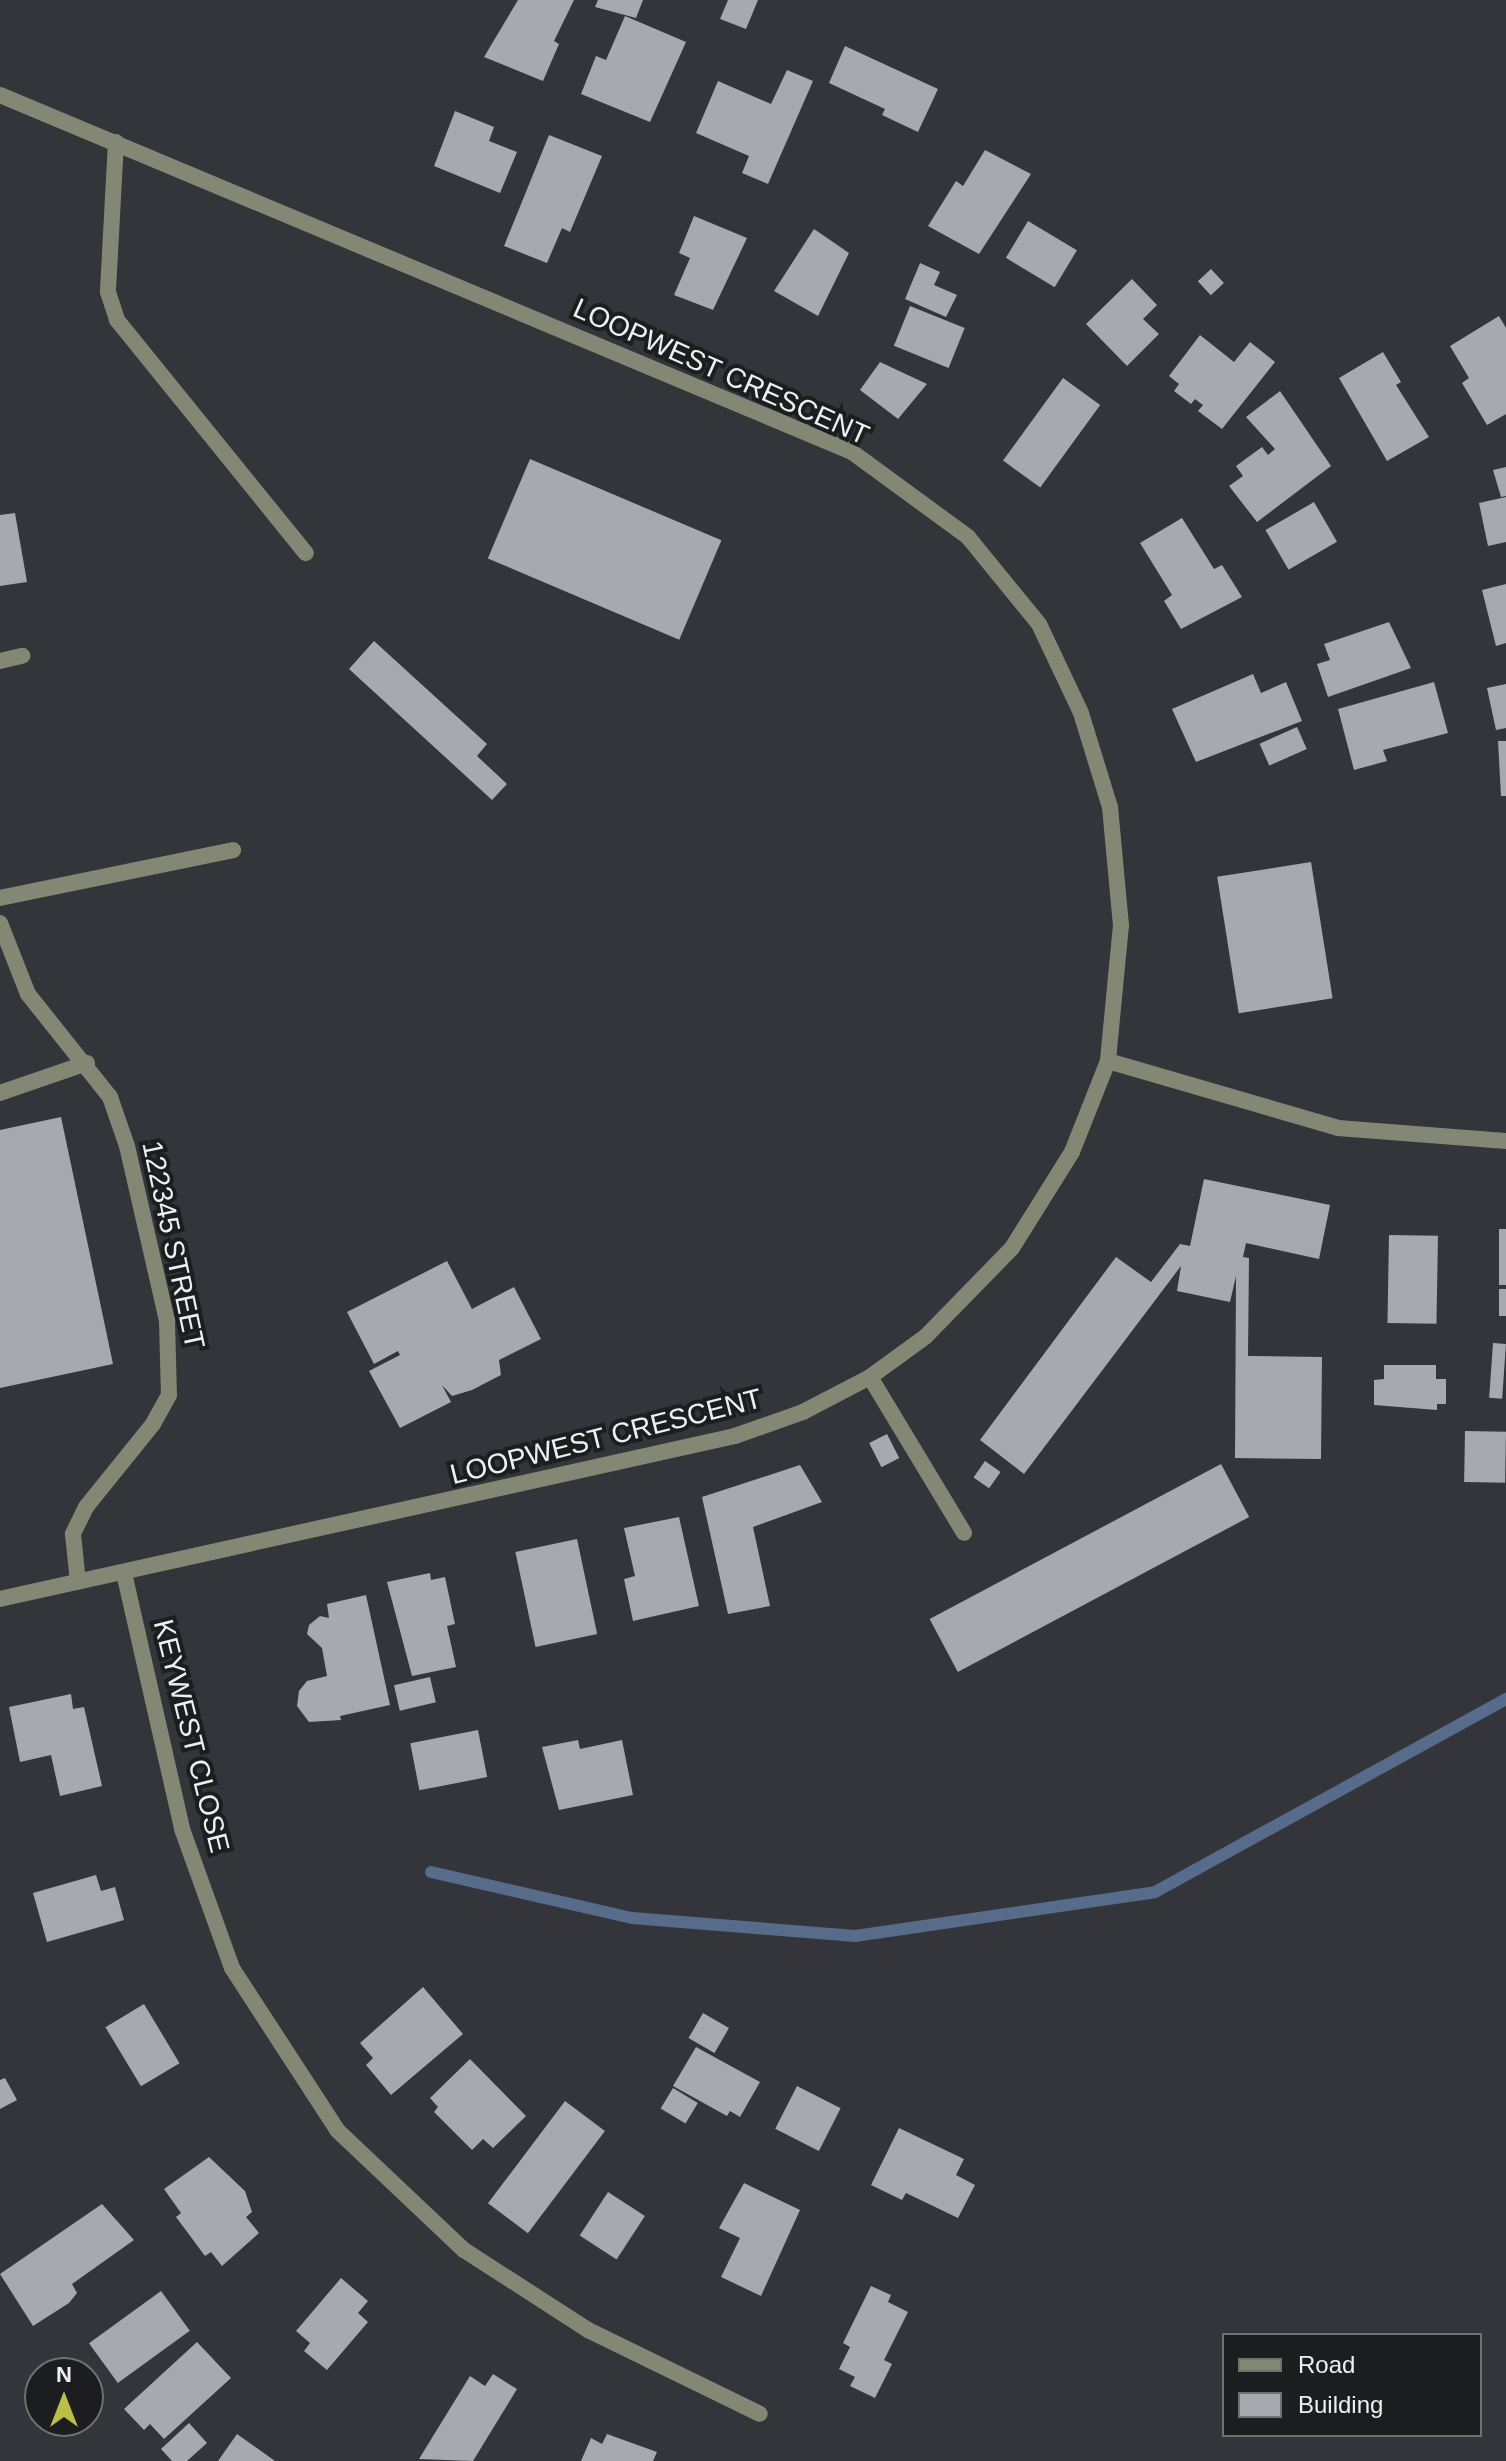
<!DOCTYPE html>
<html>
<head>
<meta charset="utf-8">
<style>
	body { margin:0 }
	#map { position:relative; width:1506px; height:2461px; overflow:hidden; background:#33353a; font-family:Arial,sans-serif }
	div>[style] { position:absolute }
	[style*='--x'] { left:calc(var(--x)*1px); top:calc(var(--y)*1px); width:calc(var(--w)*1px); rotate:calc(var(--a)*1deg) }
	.stream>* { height:12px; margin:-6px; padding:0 6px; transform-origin:6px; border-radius:6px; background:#576b8b }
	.building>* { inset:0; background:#a6a9ae; transform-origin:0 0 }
	.service>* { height:16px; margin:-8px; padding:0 8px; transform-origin:8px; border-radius:8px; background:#858775 }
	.minor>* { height:16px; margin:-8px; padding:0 8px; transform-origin:8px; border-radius:8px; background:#858775 }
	span { translate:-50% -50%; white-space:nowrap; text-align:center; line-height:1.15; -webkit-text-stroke:8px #1c1d1f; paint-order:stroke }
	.street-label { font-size:28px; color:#edeff2 }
	.legend { position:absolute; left:1222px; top:2333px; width:260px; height:104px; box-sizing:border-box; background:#1c1d1f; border:2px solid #707173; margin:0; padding:10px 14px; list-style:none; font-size:24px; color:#edeff2 }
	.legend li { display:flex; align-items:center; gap:16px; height:40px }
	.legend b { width:40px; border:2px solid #707173 }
	.north { position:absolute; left:24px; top:2357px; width:80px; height:80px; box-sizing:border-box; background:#1c1d1f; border:2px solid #707173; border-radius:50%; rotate:0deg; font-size:22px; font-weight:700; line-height:32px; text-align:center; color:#edeff2 }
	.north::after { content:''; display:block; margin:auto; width:28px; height:36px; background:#bbc044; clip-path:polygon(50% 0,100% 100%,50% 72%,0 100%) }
</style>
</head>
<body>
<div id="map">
	<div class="stream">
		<div style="--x:431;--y:1872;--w:206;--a:12.9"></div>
		<div style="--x:632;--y:1918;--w:224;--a:4.6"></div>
		<div style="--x:855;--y:1936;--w:303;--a:-8.3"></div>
		<div style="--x:1155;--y:1892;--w:401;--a:-28.8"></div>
	</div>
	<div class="building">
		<div style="clip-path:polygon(518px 0,574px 0,554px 41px,559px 44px,543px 81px,484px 57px)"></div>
		<div style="clip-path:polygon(598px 0,643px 0,636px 18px,595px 7px)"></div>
		<div style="clip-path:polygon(728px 0,758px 0,746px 29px,720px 19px)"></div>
		<div style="clip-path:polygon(625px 16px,686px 42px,650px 122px,581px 94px,596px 56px,606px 60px)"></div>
		<div style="clip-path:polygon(845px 46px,938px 89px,918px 132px,882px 115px,885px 109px,829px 83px)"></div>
		<div style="clip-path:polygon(787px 70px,813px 81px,768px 184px,742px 173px,749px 156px,696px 133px,718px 81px,771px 104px)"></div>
		<div style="clip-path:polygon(455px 111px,494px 127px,489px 141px,517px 152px,500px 193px,434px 166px)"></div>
		<div style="clip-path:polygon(549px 135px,602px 156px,570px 232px,562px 228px,547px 263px,504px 246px)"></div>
		<div style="clip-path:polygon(985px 150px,1031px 174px,979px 254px,928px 226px,956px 181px,963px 186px)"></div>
		<div style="clip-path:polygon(694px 216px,747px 238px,713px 310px,674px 295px,690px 258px,679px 253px)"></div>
		<div style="left:1028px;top:221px;width:57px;height:43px;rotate:31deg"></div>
		<div style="clip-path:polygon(814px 229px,849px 253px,818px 316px,774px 291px)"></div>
		<div style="clip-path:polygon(920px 263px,940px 272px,934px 285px,957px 295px,946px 317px,905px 299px)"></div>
		<div style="left:1211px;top:269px;width:19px;height:18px;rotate:47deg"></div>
		<div style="clip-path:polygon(1132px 279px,1157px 305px,1143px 319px,1159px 334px,1127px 366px,1086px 324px)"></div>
		<div style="left:910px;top:306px;width:59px;height:43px;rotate:22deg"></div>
		<div style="clip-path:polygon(1499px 316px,1506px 328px,1506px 414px,1487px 425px,1462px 383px,1469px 378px,1450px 346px)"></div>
		<div style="clip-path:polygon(1200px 335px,1234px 362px,1250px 342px,1275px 362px,1222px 429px,1198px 411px,1203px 405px,1195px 399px,1191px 404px,1174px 391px,1179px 384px,1169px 376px)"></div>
		<div style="clip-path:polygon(1383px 352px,1401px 382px,1396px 385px,1429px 437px,1387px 461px,1339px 378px)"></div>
		<div style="clip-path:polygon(880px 362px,927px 384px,898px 419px,860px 390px)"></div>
		<div style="left:1063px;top:378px;width:46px;height:102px;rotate:36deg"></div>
		<div style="clip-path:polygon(1280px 391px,1331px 466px,1257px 522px,1229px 486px,1243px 476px,1236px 466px,1262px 447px,1268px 455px,1275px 449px,1246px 417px)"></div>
		<div style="left:530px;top:459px;width:208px;height:108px;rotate:23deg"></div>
		<div style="clip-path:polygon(1506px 467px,1506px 496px,1501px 497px,1493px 470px)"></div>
		<div style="clip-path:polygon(1506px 497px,1506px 542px,1488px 546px,1479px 503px)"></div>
		<div style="left:1314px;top:502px;width:46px;height:56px;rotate:60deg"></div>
		<div style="clip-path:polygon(15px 513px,27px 582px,0 586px,0 515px)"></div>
		<div style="clip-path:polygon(1182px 518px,1214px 569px,1222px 565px,1242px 597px,1181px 629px,1164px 601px,1172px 595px,1140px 543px)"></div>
		<div style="clip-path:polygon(1506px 584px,1506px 643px,1496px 646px,1482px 590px)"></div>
		<div style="clip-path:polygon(1389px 622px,1411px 668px,1328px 697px,1317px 664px,1330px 660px,1324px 644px)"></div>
		<div style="clip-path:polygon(374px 641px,487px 744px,477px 756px,507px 784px,492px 800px,349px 669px)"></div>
		<div style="clip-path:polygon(1253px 674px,1261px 693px,1286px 682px,1302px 721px,1196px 762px,1172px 709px)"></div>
		<div style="clip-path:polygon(1434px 682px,1448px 733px,1383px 750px,1387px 761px,1354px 770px,1338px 709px)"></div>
		<div style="clip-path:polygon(1506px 684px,1506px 728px,1496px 730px,1487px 688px)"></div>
		<div style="left:1297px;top:727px;width:24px;height:41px;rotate:66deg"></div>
		<div style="clip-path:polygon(1498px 741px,1506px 741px,1506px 796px,1501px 796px)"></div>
		<div style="left:1311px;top:862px;width:138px;height:95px;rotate:81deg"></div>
		<div style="clip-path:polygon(61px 1117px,113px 1364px,0 1388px,0 1130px)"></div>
		<div style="clip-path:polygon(1204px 1179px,1330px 1205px,1319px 1259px,1246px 1243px,1243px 1257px,1249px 1258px,1248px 1356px,1322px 1357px,1321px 1459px,1235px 1458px,1236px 1276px,1230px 1302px,1177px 1291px,1181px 1266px,1024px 1474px,980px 1440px,1116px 1257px,1151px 1282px,1180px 1244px,1190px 1246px)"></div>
		<div style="left:1499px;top:1229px;width:7px;height:56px"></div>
		<div style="left:1389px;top:1235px;width:49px;height:88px;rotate:1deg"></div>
		<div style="clip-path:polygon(447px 1261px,472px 1309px,514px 1287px,541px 1339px,499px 1360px,501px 1375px,472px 1390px,452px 1396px,442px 1385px,451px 1402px,400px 1428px,369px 1371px,400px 1355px,398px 1351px,374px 1364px,347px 1312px)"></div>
		<div style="left:1499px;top:1289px;width:7px;height:27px"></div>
		<div style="left:1493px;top:1343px;width:13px;height:55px;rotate:4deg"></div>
		<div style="clip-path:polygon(1384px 1365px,1436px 1365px,1436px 1379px,1446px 1379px,1446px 1404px,1437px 1404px,1437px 1410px,1374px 1405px,1374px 1380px,1384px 1379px)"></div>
		<div style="left:1465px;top:1431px;width:41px;height:51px;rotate:1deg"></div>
		<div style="left:887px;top:1434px;width:27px;height:20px;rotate:63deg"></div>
		<div style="left:985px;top:1461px;width:19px;height:20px;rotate:35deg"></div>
		<div style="left:1221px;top:1464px;width:60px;height:330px;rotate:62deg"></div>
		<div style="clip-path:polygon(800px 1465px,822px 1502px,753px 1527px,770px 1606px,728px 1614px,702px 1497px)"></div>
		<div style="clip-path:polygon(679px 1517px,699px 1606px,633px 1621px,624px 1579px,635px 1576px,624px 1528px)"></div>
		<div style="left:577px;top:1539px;width:97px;height:63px;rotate:78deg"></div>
		<div style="clip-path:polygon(430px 1573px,431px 1580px,445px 1577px,455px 1624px,447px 1626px,456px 1667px,412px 1676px,387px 1582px)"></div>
		<div style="clip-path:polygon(366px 1595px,390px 1705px,340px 1716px,341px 1720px,309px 1722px,297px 1706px,299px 1691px,307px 1681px,327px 1676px,322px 1648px,307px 1634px,309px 1625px,320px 1616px,329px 1618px,327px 1604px)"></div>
		<div style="left:430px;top:1677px;width:26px;height:37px;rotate:77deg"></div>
		<div style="clip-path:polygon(71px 1694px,73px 1709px,84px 1707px,102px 1786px,60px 1796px,51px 1755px,20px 1762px,9px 1707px)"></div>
		<div style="left:478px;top:1730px;width:48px;height:69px;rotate:79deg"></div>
		<div style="clip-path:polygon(578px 1740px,580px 1749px,622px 1740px,633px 1795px,559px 1810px,542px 1747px)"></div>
		<div style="clip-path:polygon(96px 1875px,101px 1891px,115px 1887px,124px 1920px,47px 1942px,33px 1893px)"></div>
		<div style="clip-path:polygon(423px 1987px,463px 2034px,391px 2095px,366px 2065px,373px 2058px,360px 2043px)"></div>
		<div style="left:144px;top:2004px;width:69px;height:45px;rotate:59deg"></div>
		<div style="left:703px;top:2013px;width:30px;height:29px;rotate:30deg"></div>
		<div style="clip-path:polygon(696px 2047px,760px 2082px,740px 2117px,730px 2111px,727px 2116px,673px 2086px)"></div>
		<div style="clip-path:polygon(470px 2059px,526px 2116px,493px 2148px,483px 2139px,472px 2150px,434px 2112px,438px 2107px,430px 2098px)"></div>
		<div style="clip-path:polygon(5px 2078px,17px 2100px,0 2109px,0 2080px)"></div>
		<div style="left:797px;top:2086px;width:49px;height:48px;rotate:27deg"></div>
		<div style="left:673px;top:2088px;width:29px;height:24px;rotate:31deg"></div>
		<div style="left:565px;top:2101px;width:50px;height:128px;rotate:37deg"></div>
		<div style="clip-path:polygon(899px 2128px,964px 2159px,956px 2175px,975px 2185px,958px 2218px,906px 2193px,902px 2200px,871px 2185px)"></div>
		<div style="clip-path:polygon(209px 2157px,245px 2191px,252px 2212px,246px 2217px,259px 2233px,222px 2266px,211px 2252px,205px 2256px,176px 2217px,181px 2213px,164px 2189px)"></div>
		<div style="clip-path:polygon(744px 2183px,800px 2210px,761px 2296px,721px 2277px,740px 2238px,719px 2228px)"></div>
		<div style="left:608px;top:2192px;width:44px;height:52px;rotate:33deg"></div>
		<div style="clip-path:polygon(102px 2204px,134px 2240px,72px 2284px,77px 2293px,69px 2303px,33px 2326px,0 2274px)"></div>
		<div style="clip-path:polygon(341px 2278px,368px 2301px,358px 2313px,368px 2322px,327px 2370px,304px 2351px,310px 2343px,296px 2331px)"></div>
		<div style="clip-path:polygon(871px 2286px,891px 2295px,888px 2302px,908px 2312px,884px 2360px,892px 2364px,875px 2398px,850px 2386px,855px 2377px,839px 2369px,850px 2347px,843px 2343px)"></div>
		<div style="left:161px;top:2291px;width:49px;height:89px;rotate:54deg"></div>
		<div style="clip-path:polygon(197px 2342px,231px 2378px,164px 2439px,150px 2424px,144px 2430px,124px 2409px)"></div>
		<div style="clip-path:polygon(493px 2374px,517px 2389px,473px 2461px,419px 2459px,470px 2376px,485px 2386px)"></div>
		<div style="clip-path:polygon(189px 2423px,207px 2443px,187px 2461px,172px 2461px,161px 2449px)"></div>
		<div style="clip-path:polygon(237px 2434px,275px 2461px,218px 2461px)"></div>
		<div style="clip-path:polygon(607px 2434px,657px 2452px,653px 2461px,581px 2461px,591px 2438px,602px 2444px)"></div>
	</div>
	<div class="service">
		<div style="--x:116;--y:142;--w:150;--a:93.1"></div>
		<div style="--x:108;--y:292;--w:29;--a:72"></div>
		<div style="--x:117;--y:320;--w:300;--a:51"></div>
		<div style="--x:0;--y:661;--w:23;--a:-13"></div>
		<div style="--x:0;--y:898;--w:238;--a:-11.6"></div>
		<div style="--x:0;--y:923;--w:76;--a:68.5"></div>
		<div style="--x:28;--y:994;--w:132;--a:51.5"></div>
		<div style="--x:110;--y:1097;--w:52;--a:70.9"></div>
		<div style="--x:127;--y:1146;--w:180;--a:77.1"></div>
		<div style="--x:167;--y:1321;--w:74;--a:88.5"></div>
		<div style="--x:169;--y:1395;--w:33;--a:119"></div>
		<div style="--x:153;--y:1424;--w:107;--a:128.9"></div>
		<div style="--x:86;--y:1507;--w:30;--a:116"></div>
		<div style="--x:73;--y:1534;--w:48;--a:84.1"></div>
		<div style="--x:0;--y:1093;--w:92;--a:-19"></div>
		<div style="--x:870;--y:1377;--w:182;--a:58.9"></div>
	</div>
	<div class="minor">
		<div style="--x:0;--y:95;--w:924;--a:22.73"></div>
		<div style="--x:852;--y:452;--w:144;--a:36.2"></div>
		<div style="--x:968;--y:537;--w:112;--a:50.8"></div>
		<div style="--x:1039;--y:624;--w:98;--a:64.7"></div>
		<div style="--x:1081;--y:713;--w:98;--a:72.9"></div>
		<div style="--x:1110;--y:807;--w:119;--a:84.7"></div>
		<div style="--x:1121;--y:925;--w:137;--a:95.5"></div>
		<div style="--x:1108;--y:1061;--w:98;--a:111.6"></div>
		<div style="--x:1072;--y:1152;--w:113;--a:122"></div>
		<div style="--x:1012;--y:1248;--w:124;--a:134.3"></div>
		<div style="--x:925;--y:1337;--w:68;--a:144"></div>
		<div style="--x:870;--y:1377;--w:76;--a:152.4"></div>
		<div style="--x:803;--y:1412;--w:72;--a:160.6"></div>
		<div style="--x:735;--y:1436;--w:753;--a:167.5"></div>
		<div style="--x:1108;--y:1061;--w:240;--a:16.2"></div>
		<div style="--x:1338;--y:1128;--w:169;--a:4.4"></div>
		<div style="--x:124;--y:1573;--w:262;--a:77.2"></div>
		<div style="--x:182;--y:1829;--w:148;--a:70.2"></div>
		<div style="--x:232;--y:1968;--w:194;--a:57"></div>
		<div style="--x:338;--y:2131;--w:173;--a:43.4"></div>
		<div style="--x:464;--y:2250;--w:148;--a:32.8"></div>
		<div style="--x:588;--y:2330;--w:191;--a:26"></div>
	</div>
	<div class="street-label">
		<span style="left:721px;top:372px;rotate:24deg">LOOPWEST CRESCENT</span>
		<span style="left:173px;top:1245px;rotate:78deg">122345 STREET</span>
		<span style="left:606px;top:1437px;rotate:-14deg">LOOPWEST CRESCENT</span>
		<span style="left:191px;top:1736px;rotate:76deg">KEYWEST CLOSE</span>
	</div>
	<ul class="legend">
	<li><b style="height:10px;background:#858775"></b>Road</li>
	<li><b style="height:22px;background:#a6a9ae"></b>Building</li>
	</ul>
	<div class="north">N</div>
</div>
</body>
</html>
